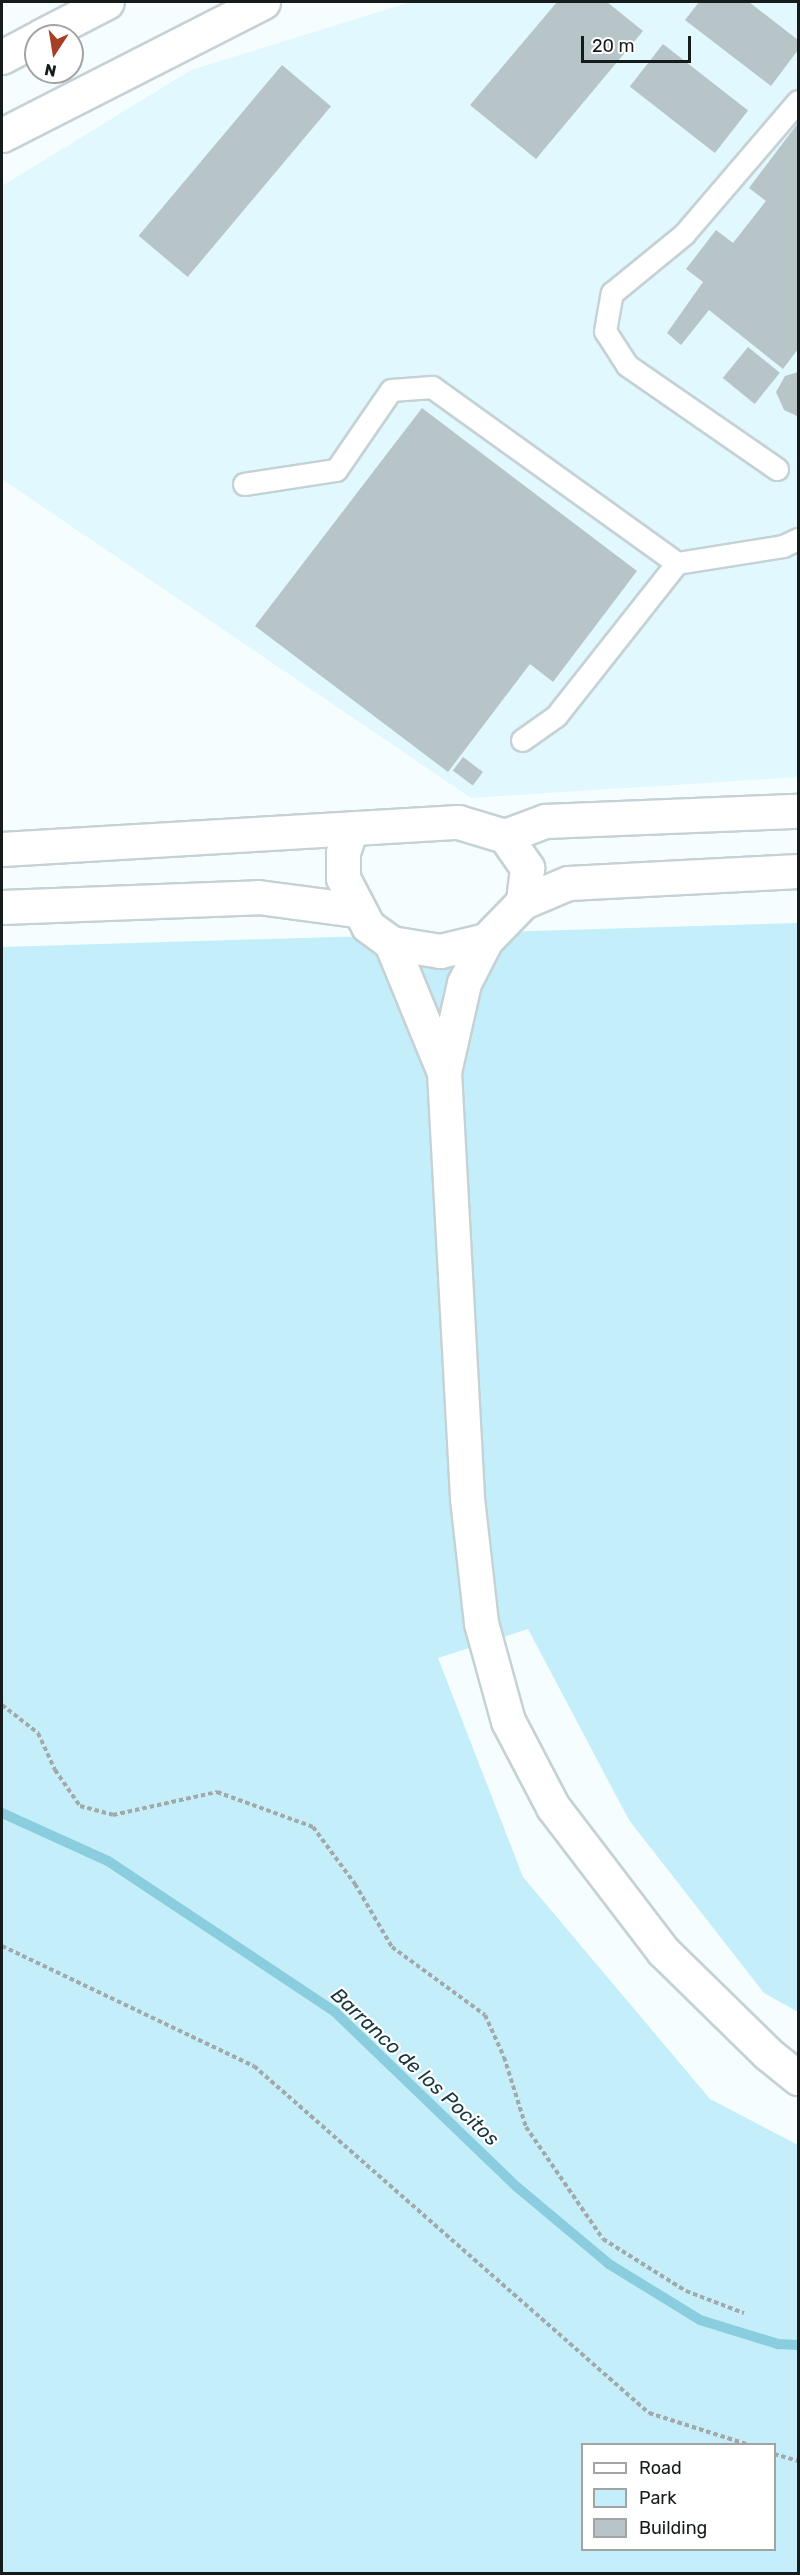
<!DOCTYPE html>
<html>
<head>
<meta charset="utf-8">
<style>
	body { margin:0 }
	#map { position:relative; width:800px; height:2575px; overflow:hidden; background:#f5fdff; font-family:Rubik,sans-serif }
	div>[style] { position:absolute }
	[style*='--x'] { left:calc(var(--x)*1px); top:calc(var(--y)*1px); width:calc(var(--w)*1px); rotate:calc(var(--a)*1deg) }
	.built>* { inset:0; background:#e1f8fe }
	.green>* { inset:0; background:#c4eef9 }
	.stream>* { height:10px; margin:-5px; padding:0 5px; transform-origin:5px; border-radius:5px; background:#8acdde }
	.building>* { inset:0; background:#b8c5c8; transform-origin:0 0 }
	.path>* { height:4px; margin-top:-2px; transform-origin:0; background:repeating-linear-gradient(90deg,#a2a9aa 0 4.5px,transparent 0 7.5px) }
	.roads { filter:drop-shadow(2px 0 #c5d2d5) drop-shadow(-2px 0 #c5d2d5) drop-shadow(0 2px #c5d2d5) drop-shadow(0 -2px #c5d2d5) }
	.lane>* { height:21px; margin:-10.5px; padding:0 10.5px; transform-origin:10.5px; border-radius:10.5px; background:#fff }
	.street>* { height:33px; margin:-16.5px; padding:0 16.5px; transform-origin:16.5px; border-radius:16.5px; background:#fff }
	.highway>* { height:33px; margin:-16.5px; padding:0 16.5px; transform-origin:16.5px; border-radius:16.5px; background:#fff }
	span { translate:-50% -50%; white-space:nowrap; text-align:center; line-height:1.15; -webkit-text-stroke:4.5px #fff; paint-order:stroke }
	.water-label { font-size:20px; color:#16373f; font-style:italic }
	.frame { position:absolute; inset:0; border:3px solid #161b1c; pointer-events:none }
	.legend { position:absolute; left:581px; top:2443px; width:195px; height:108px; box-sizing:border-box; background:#fff; border:2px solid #a2a4a4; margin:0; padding:8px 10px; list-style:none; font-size:18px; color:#161b1c }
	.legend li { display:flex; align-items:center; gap:12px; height:30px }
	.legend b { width:30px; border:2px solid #a2a4a4 }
	.north { position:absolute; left:24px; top:24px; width:60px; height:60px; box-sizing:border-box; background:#fff; border:2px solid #a2a4a4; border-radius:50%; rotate:192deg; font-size:16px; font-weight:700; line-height:24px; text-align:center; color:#161b1c }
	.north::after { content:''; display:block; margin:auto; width:21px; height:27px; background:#a73f24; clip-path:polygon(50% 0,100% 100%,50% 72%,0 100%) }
	.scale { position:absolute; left:581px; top:36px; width:110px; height:27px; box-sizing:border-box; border:3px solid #161b1c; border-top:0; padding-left:8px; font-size:18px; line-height:21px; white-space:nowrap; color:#161b1c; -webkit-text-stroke:4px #fff; paint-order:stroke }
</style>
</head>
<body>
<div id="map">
	<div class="built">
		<div style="clip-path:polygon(411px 2px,798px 2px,798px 777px,471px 798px,2px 479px,2px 186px,191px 70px)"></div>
	</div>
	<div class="green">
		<div style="clip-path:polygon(evenodd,798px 923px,798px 2012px,764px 1993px,629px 1820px,528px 1629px,438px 1658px,523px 1877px,710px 2099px,798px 2145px,798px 2573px,2px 2573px,2px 947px,798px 923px,582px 2444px,774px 2444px,774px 2550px,582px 2550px,582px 2444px)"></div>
	</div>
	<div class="stream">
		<div style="--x:2;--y:1813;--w:116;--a:24.4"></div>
		<div style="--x:108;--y:1861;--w:273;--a:33.6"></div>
		<div style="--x:335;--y:2012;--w:252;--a:43.9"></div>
		<div style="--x:517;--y:2187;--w:120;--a:39.9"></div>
		<div style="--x:609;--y:2264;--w:107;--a:31.6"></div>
		<div style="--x:700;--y:2320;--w:82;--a:17.1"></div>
		<div style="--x:778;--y:2344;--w:20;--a:3"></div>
	</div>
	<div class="building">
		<div style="clip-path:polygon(557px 2px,607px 2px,643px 31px,536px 159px,470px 105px)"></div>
		<div style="clip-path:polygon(699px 2px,749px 2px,798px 40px,798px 50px,771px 86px,685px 20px)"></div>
		<div style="left:663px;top:44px;width:108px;height:54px;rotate:38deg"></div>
		<div style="left:282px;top:65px;width:64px;height:223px;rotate:40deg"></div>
		<div style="clip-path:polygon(798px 123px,798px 349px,783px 369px,709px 310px,681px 345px,667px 333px,703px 282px,686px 269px,716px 230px,733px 243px,766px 201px,749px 188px)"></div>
		<div style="left:748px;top:347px;width:41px;height:40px;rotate:39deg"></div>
		<div style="clip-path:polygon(798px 372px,798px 416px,797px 416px,784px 410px,776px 392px,785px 376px)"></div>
		<div style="clip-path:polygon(422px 408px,637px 571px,553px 682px,530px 664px,448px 772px,255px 626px)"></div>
		<div style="left:463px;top:757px;width:25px;height:17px;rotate:37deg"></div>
	</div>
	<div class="path">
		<div style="--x:2;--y:1705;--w:46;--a:37.9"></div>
		<div style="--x:38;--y:1733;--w:41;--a:65.3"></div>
		<div style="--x:55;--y:1770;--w:44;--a:55.2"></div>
		<div style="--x:80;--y:1806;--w:34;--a:15"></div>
		<div style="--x:113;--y:1815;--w:107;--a:-12.5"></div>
		<div style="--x:217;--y:1792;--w:102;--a:20"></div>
		<div style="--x:313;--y:1827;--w:71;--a:53.6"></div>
		<div style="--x:355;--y:1884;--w:73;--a:59.6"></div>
		<div style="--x:392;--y:1947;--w:115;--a:36.2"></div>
		<div style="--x:485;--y:2015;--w:46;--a:65.7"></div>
		<div style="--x:504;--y:2057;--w:73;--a:72.6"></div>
		<div style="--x:526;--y:2127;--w:136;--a:55.5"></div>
		<div style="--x:603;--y:2239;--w:98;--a:32.1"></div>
		<div style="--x:686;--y:2291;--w:62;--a:20.8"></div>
		<div style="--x:2;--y:1946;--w:279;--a:25.5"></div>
		<div style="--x:254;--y:2066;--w:526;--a:41.3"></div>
		<div style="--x:649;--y:2413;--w:102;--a:17.7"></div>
		<div style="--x:774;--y:2454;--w:25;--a:16"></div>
	</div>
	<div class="roads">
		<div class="lane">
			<div style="--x:777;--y:469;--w:183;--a:-145.3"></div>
			<div style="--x:627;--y:365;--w:40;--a:-122.9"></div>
			<div style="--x:605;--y:331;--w:39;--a:-80"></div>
			<div style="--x:612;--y:293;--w:93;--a:-39.3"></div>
			<div style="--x:684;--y:234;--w:175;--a:-49.4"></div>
			<div style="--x:244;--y:484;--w:93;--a:-8.7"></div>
			<div style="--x:336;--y:470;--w:97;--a:-55.5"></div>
			<div style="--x:391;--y:390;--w:41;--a:-4.2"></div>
			<div style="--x:432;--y:387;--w:302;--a:35.7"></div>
			<div style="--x:677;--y:563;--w:107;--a:-9.1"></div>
			<div style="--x:783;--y:546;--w:17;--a:-25"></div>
			<div style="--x:522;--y:740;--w:42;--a:-35.2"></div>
			<div style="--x:556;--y:716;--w:195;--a:-51.7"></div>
		</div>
		<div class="street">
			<div style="--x:351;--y:829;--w:24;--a:109"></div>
			<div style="--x:343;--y:852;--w:26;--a:90"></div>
			<div style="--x:343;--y:878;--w:54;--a:62.5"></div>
			<div style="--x:368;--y:926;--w:29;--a:36"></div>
			<div style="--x:391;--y:943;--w:50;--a:9.3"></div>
			<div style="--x:440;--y:951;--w:47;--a:-13.4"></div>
			<div style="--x:505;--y:836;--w:39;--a:55"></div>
			<div style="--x:527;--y:868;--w:34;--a:97"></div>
			<div style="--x:2;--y:849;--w:457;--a:-3.4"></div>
			<div style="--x:458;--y:822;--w:49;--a:16.6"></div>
			<div style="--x:505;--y:836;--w:43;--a:-20.6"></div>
			<div style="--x:545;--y:821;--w:253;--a:-2.3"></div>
			<div style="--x:798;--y:871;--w:230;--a:177"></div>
			<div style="--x:568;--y:883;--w:49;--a:157.1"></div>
			<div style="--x:523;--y:902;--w:53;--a:134.2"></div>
			<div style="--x:486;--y:940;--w:48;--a:117.1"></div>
			<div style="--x:464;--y:983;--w:91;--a:102.7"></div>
			<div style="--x:444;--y:1072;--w:427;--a:86.9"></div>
			<div style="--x:467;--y:1498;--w:126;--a:83.6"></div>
			<div style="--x:481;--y:1623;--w:102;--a:74.6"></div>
			<div style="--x:508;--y:1721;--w:97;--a:62.4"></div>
			<div style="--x:553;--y:1807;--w:181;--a:52.6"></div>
			<div style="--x:663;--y:1951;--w:146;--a:44.4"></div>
			<div style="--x:767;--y:2053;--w:40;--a:39"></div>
			<div style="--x:2;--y:907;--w:256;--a:-2.2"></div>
			<div style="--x:258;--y:897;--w:100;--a:7.5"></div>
			<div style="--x:391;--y:943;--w:139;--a:67.7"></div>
		</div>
		<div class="highway">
			<div style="--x:41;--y:36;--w:74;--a:-27.3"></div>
			<div style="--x:2;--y:57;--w:38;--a:-28"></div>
			<div style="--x:2;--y:135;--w:293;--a:-27"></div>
		</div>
	</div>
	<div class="water-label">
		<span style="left:415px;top:2067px;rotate:43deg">Barranco de los Pocitos</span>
	</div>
	<div class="frame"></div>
	<ul class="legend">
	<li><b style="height:8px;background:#fff"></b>Road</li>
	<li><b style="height:16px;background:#c4eef9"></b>Park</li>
	<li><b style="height:16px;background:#b8c5c8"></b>Building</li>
	</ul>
	<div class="north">N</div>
	<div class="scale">20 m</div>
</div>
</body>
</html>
